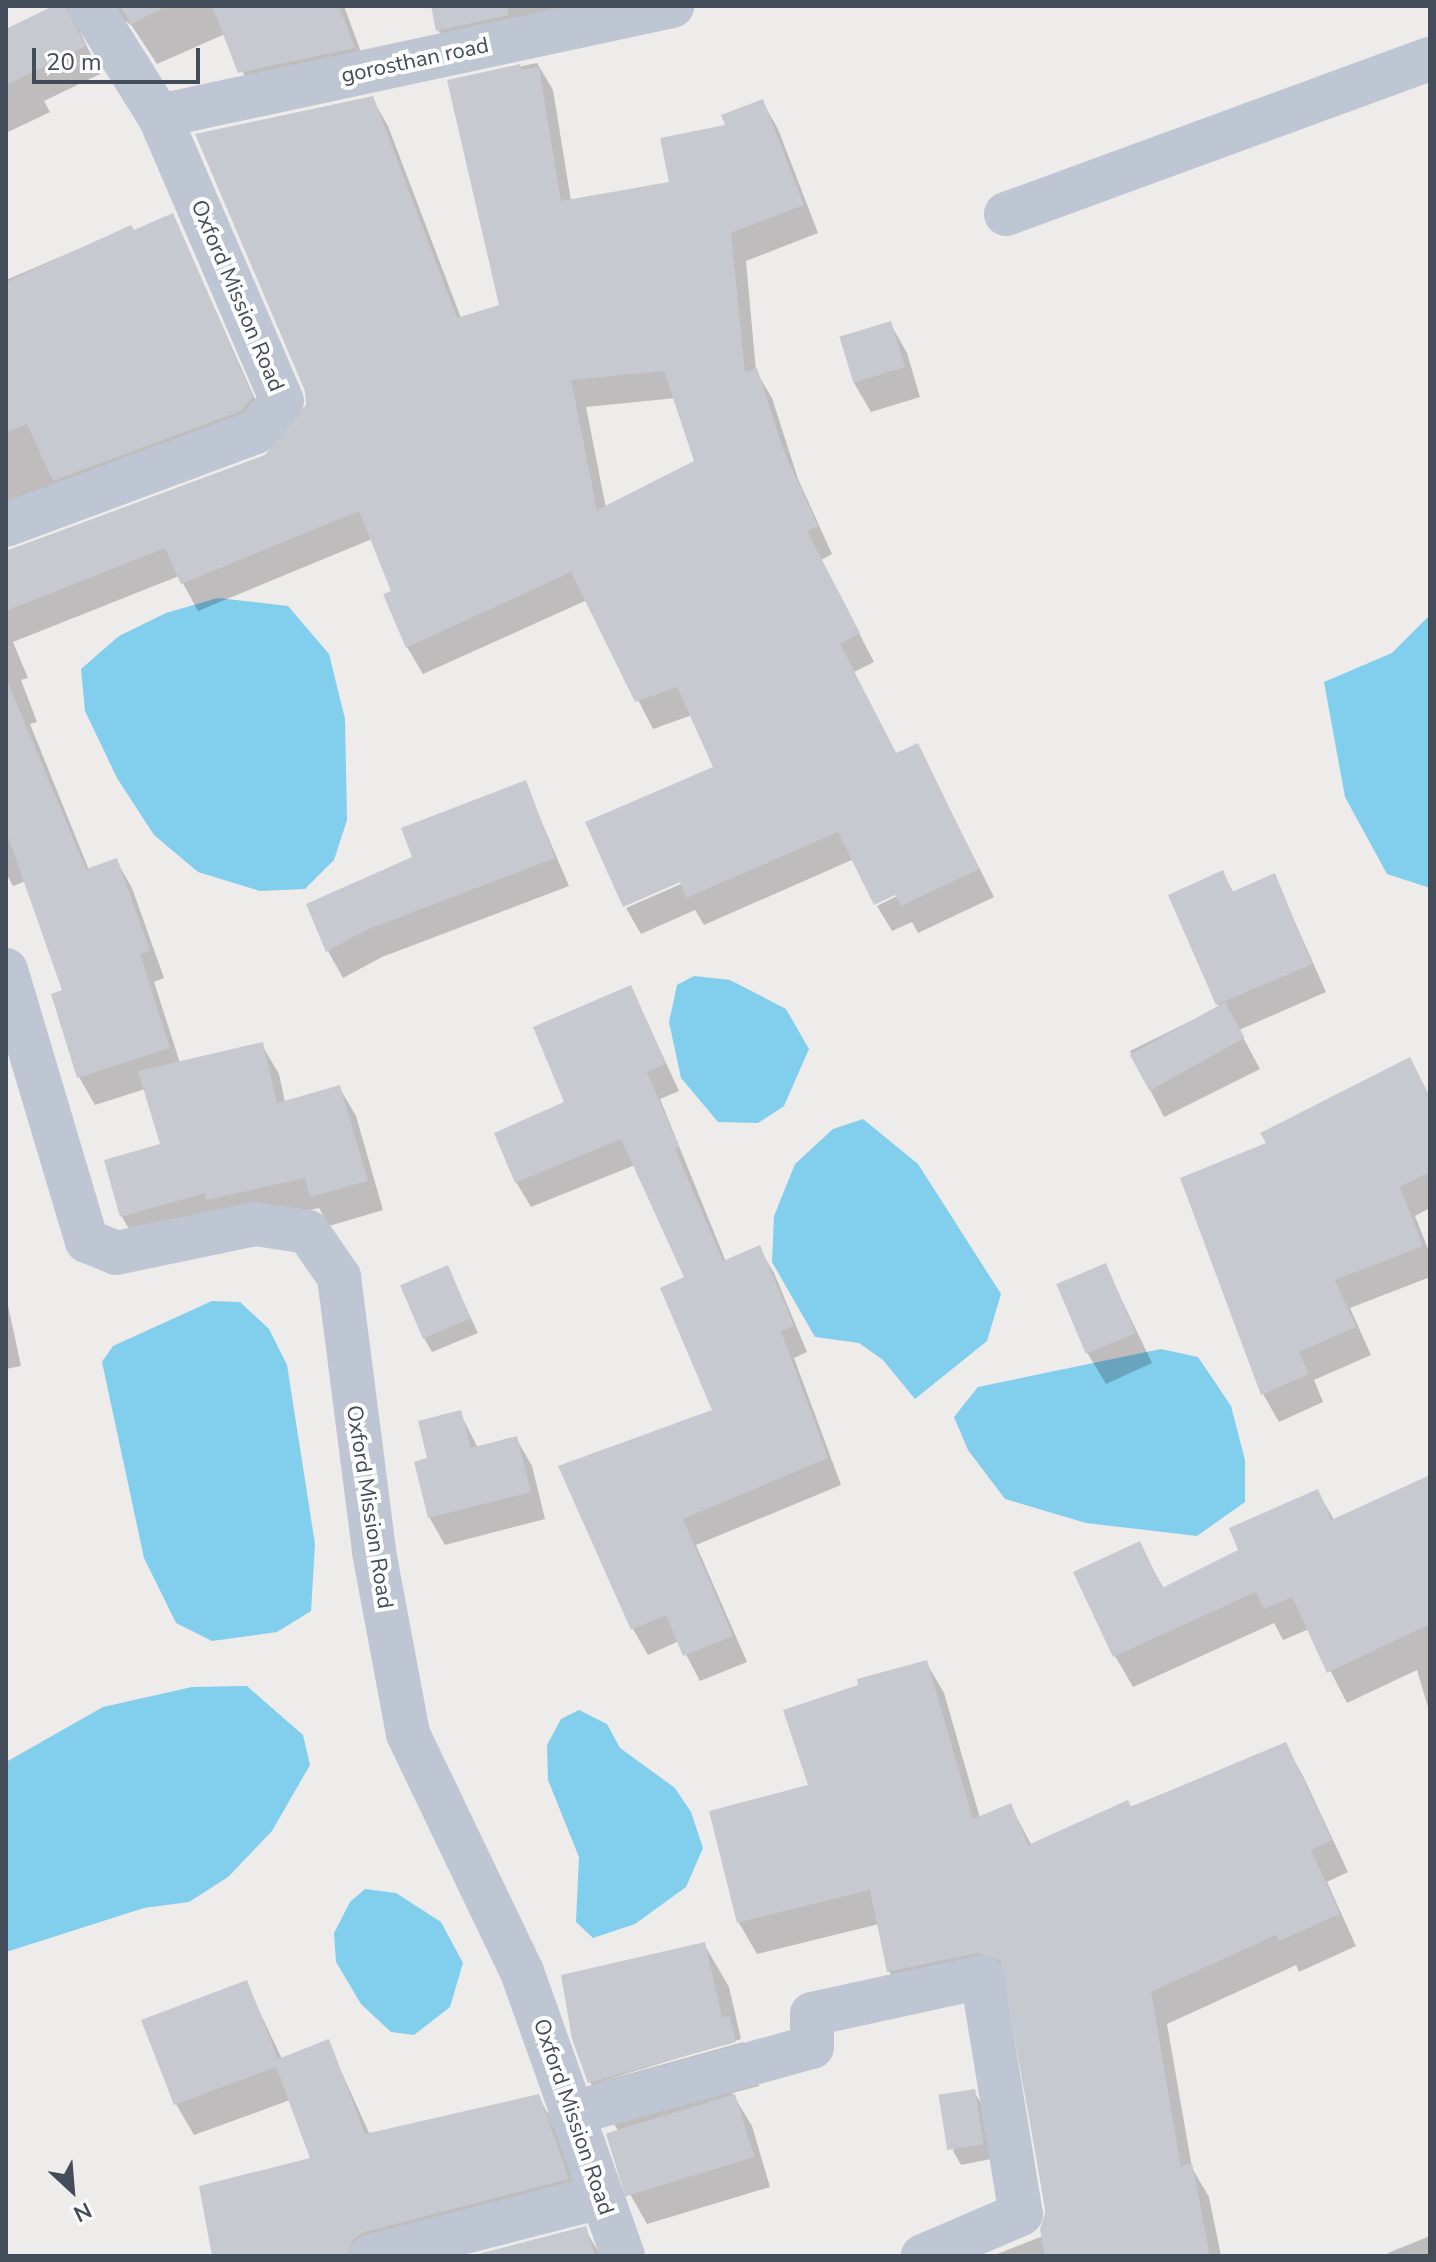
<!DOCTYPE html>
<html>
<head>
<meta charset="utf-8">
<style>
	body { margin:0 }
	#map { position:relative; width:1436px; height:2262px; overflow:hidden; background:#eeebeb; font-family:"Nunito Sans",sans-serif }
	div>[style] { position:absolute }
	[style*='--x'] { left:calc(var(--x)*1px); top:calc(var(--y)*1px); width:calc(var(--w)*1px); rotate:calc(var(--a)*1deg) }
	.water>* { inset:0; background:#82ceed }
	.shadow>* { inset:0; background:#0003 }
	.building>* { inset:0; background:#c7c9d1; transform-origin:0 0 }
	.street>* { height:44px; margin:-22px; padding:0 22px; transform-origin:22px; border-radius:22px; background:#bdc6d2 }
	span { translate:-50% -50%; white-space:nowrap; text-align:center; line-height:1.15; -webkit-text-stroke:8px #fff; paint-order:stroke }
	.street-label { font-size:22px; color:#434d59 }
	.frame { position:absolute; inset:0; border:8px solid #434d59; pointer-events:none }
	.north { position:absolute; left:32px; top:2150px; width:80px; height:80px; -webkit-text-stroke:6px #fff; paint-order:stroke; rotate:154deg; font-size:22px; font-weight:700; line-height:32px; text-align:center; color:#434d59 }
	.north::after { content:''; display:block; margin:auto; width:28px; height:36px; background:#434d59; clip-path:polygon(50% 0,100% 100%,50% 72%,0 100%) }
	.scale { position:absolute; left:32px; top:48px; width:168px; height:36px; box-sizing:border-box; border:4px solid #434d59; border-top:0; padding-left:10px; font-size:24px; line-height:28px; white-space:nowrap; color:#434d59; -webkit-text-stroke:6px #fff; paint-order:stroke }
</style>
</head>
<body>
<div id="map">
	<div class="water">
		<div style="clip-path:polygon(218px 598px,288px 606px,329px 654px,345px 719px,347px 820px,334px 860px,305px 889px,260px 891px,198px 872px,154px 835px,117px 778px,85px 711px,81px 669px,119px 636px,166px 613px)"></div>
		<div style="clip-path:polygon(1430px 615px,1430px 888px,1387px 874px,1345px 797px,1324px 682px,1392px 653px)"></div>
		<div style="clip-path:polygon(694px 976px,730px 980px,786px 1009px,809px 1049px,784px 1106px,758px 1123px,718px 1122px,681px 1078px,669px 1022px,677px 985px)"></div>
		<div style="clip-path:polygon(863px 1119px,918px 1164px,1001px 1294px,987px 1341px,915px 1399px,883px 1360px,859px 1343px,815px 1337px,772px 1262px,774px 1216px,795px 1164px,833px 1129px)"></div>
		<div style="clip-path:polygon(212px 1301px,240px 1302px,269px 1329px,287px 1365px,315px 1544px,311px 1611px,277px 1632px,212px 1641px,176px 1623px,144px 1558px,102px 1362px,113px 1346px)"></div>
		<div style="clip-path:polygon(1161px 1349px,1198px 1357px,1231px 1406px,1245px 1460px,1245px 1502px,1197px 1536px,1086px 1523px,1005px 1499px,968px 1450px,954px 1417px,978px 1387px)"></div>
		<div style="clip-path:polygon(247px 1686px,303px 1735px,310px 1765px,272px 1831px,228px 1877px,189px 1902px,144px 1908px,6px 1952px,6px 1762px,103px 1707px,192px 1687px)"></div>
		<div style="clip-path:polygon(579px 1710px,607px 1724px,620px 1748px,675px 1788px,691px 1812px,703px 1848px,686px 1887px,635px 1924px,593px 1938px,576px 1922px,579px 1857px,548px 1780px,547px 1745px,561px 1719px)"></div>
		<div style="clip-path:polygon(365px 1889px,396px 1893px,441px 1922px,463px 1963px,450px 2007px,414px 2035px,391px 2032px,361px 2004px,336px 1962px,334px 1933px,350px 1902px)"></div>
	</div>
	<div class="shadow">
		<div style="clip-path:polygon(57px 6px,68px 6px,100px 74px,44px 101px,50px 112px,6px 133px,6px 31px)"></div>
		<div style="clip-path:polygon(106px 6px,344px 6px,372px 82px,259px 106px,225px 34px,157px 64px,132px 26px)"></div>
		<div style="clip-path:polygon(433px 6px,652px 6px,457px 64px,438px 30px)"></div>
		<div style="clip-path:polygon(evenodd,537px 63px,553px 90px,571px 201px,671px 183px,762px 101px,778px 129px,818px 233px,746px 261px,756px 371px,772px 398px,798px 479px,832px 554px,821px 560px,874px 662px,854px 672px,897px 755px,917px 745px,994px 897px,918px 933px,912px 922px,892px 931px,877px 906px,905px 892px,854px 859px,704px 925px,695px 910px,641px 934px,626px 908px,690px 880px,716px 768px,692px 715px,653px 729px,587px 600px,423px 674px,407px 647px,394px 592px,372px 539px,198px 611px,179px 576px,13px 642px,28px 678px,21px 680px,37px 722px,30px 724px,89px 870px,116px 860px,132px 888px,164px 978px,154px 982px,180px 1063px,262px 1045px,279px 1074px,285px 1102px,339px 1087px,356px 1116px,383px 1210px,329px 1226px,319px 1208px,139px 1246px,122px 1217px,107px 1162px,162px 1146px,145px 1089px,95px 1105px,79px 1077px,65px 991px,26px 881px,13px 886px,6px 873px,6px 551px,266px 457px,304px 417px,372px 98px,388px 126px,461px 318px,501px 306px,450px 81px,537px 63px,676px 398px,697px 462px,606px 508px,586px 407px,676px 398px)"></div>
		<div style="clip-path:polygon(173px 215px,267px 426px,6px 537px,6px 280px,130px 227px,133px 233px)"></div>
		<div style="clip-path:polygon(890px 323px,907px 353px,920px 397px,871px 412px,854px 383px,841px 337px)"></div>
		<div style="clip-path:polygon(525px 783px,569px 886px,382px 957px,343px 978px,328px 951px,415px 858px)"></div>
		<div style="clip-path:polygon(1222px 873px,1234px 893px,1274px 875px,1326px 992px,1239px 1030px,1260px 1069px,1164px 1117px,1130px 1051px,1219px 1007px,1170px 896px)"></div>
		<div style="clip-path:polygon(631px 987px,679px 1091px,660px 1099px,726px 1262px,759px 1248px,774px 1273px,807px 1352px,794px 1358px,841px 1485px,696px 1545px,747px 1662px,700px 1681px,679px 1641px,648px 1655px,633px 1629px,714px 1411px,687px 1278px,635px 1165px,531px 1207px,516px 1182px)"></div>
		<div style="clip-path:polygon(1410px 1060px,1430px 1097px,1430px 1208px,1415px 1216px,1430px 1254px,1430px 1277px,1350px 1308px,1371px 1355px,1314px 1380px,1323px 1402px,1279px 1422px,1263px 1394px,1183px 1179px,1269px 1144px)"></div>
		<div style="clip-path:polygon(1105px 1265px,1152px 1363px,1106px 1384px,1088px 1354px)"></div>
		<div style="clip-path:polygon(447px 1267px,478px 1333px,432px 1352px,424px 1338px)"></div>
		<div style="clip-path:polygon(6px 1296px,21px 1366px,6px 1369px)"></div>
		<div style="clip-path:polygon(460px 1413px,478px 1448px,516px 1438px,532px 1466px,545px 1519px,445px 1545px,429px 1517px,430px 1460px)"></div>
		<div style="clip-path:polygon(1430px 1478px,1430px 1714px,1417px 1670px,1347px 1703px,1309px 1629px,1283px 1640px,1274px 1623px,1133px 1687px,1115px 1656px,1139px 1544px,1164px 1589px,1241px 1551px,1318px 1492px,1334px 1520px)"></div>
		<div style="clip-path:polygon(926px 1662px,944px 1693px,980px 1818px,1010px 1805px,1032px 1846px,1285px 1745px,1303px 1776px,1348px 1872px,1327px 1882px,1356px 1946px,1299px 1972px,1296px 1965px,1167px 2024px,1192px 2168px,1209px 2197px,1221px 2256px,992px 2256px,1043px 2236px,1047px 2220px,1007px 1987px,907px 2003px,889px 1971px,879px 1924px,757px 1954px,739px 1923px,810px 1787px)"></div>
		<div style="clip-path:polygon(704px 1944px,729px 1987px,741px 2039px,596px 2083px,743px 2042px,759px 2086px,732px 2093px,752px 2126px,770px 2187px,647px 2224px,630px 2194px,617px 2129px,590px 2082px)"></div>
		<div style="clip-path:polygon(246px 1983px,282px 2059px,328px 2042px,370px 2135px,538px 2096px,556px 2128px,586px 2211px,409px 2256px,215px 2256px,312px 2159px,290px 2100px,194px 2135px,176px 2104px)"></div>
		<div style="clip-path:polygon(974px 2092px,983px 2106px,991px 2159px,961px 2165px,953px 2151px)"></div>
		<div style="clip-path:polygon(585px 2229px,601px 2256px,479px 2256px)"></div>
		<div style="clip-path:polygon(1430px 2236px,1430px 2256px,1389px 2256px,1388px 2253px)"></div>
	</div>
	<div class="building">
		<div style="clip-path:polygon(53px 6px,65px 6px,86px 46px,6px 85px,6px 29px)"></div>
		<div style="clip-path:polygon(120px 6px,167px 6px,131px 24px)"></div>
		<div style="clip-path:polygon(212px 6px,339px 6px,355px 48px,238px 73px)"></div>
		<div style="clip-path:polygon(431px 6px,507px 6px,509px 15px,436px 31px)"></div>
		<div style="clip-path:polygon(evenodd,520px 64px,521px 70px,539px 67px,561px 201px,669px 182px,660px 138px,725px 125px,721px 115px,763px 99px,804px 205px,731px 233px,745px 372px,757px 368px,783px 449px,818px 526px,807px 531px,860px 633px,840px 644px,896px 753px,918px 743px,979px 869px,901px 906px,895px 895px,874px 905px,838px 832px,686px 898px,680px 882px,623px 907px,585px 822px,713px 767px,677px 687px,635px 702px,571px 572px,406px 648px,383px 594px,391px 591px,359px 511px,181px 584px,165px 548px,6px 611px,6px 551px,265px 455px,306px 405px,305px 391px,195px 134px,373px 96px,457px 318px,499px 305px,447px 80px,520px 64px,664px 371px,694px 461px,597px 510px,571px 380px,664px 371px)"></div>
		<div style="clip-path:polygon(173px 213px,253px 397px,241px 411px,53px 481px,27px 424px,6px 433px,6px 282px,131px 225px,134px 230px)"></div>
		<div style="left:891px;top:321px;width:48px;height:54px;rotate:73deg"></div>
		<div style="clip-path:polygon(6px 678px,86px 869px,117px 858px,150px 951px,140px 954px,170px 1048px,77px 1078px,51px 994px,62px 990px,6px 831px)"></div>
		<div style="clip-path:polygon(526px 780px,555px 858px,366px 930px,326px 952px,306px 904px,412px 857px,401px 828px)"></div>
		<div style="clip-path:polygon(1223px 870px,1232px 892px,1275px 873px,1312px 964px,1216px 1005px,1168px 895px)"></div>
		<div style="clip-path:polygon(631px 985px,666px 1064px,647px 1072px,679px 1147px,675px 1149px,723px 1261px,760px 1245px,794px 1326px,781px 1331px,828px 1458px,683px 1519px,733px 1636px,683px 1656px,666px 1615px,631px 1630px,558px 1466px,712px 1410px,660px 1288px,684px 1277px,621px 1139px,515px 1183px,494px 1133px,564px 1102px,533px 1027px)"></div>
		<div style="left:1225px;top:1002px;width:41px;height:109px;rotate:61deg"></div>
		<div style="clip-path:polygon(263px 1042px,277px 1103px,340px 1085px,368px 1181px,310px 1197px,305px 1178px,206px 1200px,205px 1193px,120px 1217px,104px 1160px,160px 1144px,138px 1071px)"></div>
		<div style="clip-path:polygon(1410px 1057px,1430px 1097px,1430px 1172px,1400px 1187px,1423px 1246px,1335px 1280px,1356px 1327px,1299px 1352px,1309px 1374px,1261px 1395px,1180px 1178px,1266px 1143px,1260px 1133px)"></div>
		<div style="left:1106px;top:1263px;width:76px;height:54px;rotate:67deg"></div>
		<div style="left:448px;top:1265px;width:58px;height:52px;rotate:67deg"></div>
		<div style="clip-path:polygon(461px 1410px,471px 1448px,517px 1436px,531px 1492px,428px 1518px,414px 1462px,427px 1458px,418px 1421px)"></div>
		<div style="clip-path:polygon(1430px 1475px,1430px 1624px,1327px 1673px,1292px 1597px,1264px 1609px,1256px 1592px,1113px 1657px,1073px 1572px,1140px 1541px,1162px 1588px,1238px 1550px,1229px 1528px,1318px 1489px,1331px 1520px)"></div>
		<div style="clip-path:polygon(927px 1660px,973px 1819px,1011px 1803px,1028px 1845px,1128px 1800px,1131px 1807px,1286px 1742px,1332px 1840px,1311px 1850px,1340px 1914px,1279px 1941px,1276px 1935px,1151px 1992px,1181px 2166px,1192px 2163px,1210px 2256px,1045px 2256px,1040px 2229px,1046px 2210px,1000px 1960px,977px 1953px,887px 1972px,870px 1890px,737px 1923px,709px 1811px,808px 1785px,783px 1710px,858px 1685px,857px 1679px)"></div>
		<div style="clip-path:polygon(705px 1942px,722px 2017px,730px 2016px,736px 2042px,588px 2083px,572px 2039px,561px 1975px)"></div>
		<div style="clip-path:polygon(247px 1980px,278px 2059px,329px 2039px,365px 2134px,539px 2094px,569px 2179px,365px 2232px,353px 2239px,347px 2256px,212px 2256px,199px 2186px,310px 2158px,276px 2067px,174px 2105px,141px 2020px)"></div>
		<div style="left:975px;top:2089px;width:56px;height:37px;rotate:81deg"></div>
		<div style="left:735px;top:2094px;width:66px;height:135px;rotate:73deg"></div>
		<div style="clip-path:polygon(586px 2226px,595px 2256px,471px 2256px)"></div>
	</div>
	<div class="street">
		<div style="--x:159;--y:116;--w:525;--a:-12.1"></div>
		<div style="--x:1006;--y:214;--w:451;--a:-20.1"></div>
		<div style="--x:6;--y:525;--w:267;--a:-20.4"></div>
		<div style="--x:256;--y:432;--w:40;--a:-50"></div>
		<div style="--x:282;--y:401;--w:310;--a:-113.3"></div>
		<div style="--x:159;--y:116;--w:130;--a:-122.1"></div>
		<div style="--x:6;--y:970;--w:283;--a:73.4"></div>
		<div style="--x:87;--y:1241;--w:31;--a:22"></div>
		<div style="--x:116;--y:1253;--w:142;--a:-11.8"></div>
		<div style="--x:255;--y:1224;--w:54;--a:8.6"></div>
		<div style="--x:308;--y:1232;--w:55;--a:55.4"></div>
		<div style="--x:339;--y:1277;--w:277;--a:82.7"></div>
		<div style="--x:374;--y:1552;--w:185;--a:79.4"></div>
		<div style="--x:408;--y:1734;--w:264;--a:64.4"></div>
		<div style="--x:522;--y:1972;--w:301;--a:70.4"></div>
		<div style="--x:570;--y:2114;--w:251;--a:-15.5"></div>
		<div style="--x:812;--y:2047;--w:33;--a:-90"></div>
		<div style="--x:812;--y:2014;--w:174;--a:-12.3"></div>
		<div style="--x:982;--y:1977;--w:240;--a:80.7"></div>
		<div style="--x:1021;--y:2214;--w:107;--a:156.8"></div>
		<div style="--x:371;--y:2256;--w:236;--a:-14.4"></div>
	</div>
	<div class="street-label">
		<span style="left:415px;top:61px;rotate:-12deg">gorosthan road</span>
		<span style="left:237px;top:296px;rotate:67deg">Oxford Mission Road</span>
		<span style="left:369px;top:1507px;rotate:81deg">Oxford Mission Road</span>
		<span style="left:573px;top:2117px;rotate:71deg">Oxford Mission Road</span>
	</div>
	<div class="frame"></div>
	<div class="north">N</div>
	<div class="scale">20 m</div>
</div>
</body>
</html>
